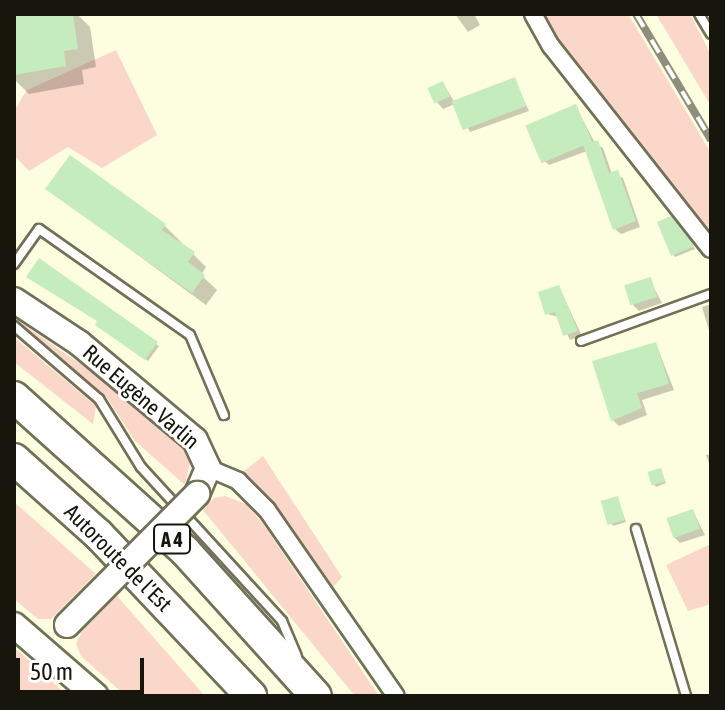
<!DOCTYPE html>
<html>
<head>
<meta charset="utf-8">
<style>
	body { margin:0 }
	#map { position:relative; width:725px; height:710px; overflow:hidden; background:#fdfde0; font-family:"Asap Condensed",sans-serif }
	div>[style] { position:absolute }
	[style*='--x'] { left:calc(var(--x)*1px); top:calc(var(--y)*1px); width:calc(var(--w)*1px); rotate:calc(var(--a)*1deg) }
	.green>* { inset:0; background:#fad7c8 }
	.shadow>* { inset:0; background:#0003 }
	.building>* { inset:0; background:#c5ecbc; transform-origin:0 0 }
	.roads { filter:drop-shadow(2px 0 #717158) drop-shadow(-2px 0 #717158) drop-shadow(0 2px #717158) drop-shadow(0 -2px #717158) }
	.lane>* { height:8px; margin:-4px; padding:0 4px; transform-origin:4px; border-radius:4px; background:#fff }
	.street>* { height:16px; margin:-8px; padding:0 8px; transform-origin:8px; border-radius:8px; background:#fff }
	.secondary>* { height:24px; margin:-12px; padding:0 12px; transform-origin:12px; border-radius:12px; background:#fff }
	.highway>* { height:30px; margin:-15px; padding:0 15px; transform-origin:15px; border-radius:15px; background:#fff }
	.rail>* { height:8px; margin-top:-4px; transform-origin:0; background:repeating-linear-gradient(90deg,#fff 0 15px,#8e8e7a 0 30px); box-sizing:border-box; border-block:2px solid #8e8e7a }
	.bridges { filter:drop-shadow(2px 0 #717158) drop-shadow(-2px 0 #717158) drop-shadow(0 2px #717158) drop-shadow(0 -2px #717158) }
	.secondary-bridge>* { height:24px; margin:-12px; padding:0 12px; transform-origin:12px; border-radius:12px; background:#fff }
	span { translate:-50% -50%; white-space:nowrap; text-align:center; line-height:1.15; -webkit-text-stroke:6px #fff; paint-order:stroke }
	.shield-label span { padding:2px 6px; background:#fff; border:2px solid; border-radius:6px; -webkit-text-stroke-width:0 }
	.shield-label { font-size:20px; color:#16160c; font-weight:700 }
	.street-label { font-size:22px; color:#16160c }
	.frame { position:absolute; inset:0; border:16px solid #16160c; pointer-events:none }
	.scale { position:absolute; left:16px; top:658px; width:128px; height:36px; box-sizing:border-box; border:4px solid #16160c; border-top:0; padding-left:10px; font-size:24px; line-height:28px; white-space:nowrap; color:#16160c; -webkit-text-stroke:6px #fff; paint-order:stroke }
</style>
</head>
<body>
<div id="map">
	<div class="green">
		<div style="clip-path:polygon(533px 14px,628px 14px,711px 153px,711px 240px)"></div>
		<div style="clip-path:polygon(656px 14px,690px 14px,711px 55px,711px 106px)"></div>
		<div style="clip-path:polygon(116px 50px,157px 135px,102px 168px,68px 147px,29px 171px,14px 155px,14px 111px,27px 90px)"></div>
		<div style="clip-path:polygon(14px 318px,118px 390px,177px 442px,191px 458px,185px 485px,135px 441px,107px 398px)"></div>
		<div style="clip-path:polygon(14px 337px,96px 406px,93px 424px,14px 362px)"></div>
		<div style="clip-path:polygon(263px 456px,342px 577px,333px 587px,282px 515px,243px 472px)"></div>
		<div style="clip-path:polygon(225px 496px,246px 504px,264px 525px,379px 696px,355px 696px,203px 510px,214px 498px)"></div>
		<div style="clip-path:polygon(14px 502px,96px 574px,51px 619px,38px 619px,14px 599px)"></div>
		<div style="clip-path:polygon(711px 544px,711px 604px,688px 611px,666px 565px)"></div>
		<div style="clip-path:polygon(116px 596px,117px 596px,205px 696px,126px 696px,81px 656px,76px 644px,81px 633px)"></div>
		<div style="clip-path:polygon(14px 647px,68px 696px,14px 696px)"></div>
	</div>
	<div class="shadow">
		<div style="clip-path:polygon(15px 14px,77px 14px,90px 27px,96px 67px,82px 70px,84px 84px,29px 94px,14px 79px)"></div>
		<div style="clip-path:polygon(455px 14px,474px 14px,480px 25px,468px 32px)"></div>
		<div style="clip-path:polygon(514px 79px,529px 111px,470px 132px,455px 104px,443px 109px,437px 102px,443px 84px,454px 101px)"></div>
		<div style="clip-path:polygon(576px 107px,595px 143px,603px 148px,612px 174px,623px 178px,640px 227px,621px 234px,615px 229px,587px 151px,549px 165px,543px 159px)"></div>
		<div style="clip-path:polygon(71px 158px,165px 226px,206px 267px,201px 275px,217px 290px,206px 305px,48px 189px)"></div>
		<div style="clip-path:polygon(674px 222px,695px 249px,675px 257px,673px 254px)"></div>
		<div style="clip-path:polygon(650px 280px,662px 303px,639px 311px,633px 305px)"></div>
		<div style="clip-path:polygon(559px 287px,582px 336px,570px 340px,559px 317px,547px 314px)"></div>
		<div style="clip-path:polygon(711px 304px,711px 337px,702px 307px)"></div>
		<div style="clip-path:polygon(100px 327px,156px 344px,159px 346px,148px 361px)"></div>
		<div style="clip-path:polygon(656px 344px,674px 390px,642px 400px,647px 415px,619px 426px,613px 420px)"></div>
		<div style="clip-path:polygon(711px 454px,711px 469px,706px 455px)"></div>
		<div style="clip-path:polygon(660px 470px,666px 483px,656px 487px,654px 484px)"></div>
		<div style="clip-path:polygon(617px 498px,626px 522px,613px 526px,611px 523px)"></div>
		<div style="clip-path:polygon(693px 511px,705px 535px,680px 543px,674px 537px)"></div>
	</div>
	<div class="building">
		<div style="clip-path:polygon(14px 14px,73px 14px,78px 49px,64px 51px,66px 66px,14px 75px)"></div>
		<div style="left:515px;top:77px;width:31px;height:68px;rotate:69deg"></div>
		<div style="left:443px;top:81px;width:17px;height:17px;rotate:66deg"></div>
		<div style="left:576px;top:104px;width:41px;height:55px;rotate:67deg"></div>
		<div style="clip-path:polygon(598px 140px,609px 173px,618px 170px,636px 221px,613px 230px,583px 145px)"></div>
		<div style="clip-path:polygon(70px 155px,166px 224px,162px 230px,195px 252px,188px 262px,205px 275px,192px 293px,45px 189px)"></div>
		<div style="clip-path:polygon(671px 216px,695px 246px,671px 256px,657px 222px)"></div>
		<div style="clip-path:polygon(39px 258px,158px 342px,145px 360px,95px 325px,97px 321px,26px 277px)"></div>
		<div style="left:651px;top:277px;width:21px;height:28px;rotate:73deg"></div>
		<div style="clip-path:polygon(559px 285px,578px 331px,563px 336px,555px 312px,545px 315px,538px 292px)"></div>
		<div style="clip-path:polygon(656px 342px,669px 384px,637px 393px,642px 408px,611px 421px,592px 361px)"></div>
		<div style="left:661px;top:468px;width:14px;height:14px;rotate:73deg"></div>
		<div style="left:618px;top:496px;width:25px;height:18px;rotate:74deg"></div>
		<div style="left:693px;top:509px;width:21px;height:28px;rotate:71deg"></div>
	</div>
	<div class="roads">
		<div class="lane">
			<div style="--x:699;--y:14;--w:23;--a:59"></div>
			<div style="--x:14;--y:264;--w:43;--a:-54.5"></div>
			<div style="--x:39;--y:229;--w:184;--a:35.1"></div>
			<div style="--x:190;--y:335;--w:87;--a:67"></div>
			<div style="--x:14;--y:326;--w:112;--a:40.7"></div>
			<div style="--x:99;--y:399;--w:80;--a:58.3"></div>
			<div style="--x:141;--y:467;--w:209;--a:47.5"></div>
			<div style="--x:282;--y:621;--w:38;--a:67"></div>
			<div style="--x:581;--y:341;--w:138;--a:-19.9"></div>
			<div style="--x:636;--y:529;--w:174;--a:73.3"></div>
		</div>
		<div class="street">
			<div style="--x:533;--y:14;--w:37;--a:61"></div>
			<div style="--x:551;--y:46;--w:258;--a:51.8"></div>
			<div style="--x:208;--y:468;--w:33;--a:23"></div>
			<div style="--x:238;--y:481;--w:41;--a:45"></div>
			<div style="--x:267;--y:510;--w:226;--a:55.3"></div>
		</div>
		<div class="secondary">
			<div style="--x:14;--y:300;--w:78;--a:33.5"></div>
			<div style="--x:79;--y:343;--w:151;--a:39.9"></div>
			<div style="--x:195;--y:440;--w:31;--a:65"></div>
			<div style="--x:208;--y:468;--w:28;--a:113"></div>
			<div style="--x:14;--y:625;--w:108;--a:40.9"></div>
		</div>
		<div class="highway">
			<div style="--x:14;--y:397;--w:230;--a:42"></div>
			<div style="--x:185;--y:551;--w:195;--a:47.9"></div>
			<div style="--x:14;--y:459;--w:113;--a:41.8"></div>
			<div style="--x:98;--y:534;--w:223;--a:46.6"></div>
		</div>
	</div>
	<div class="rail">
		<div style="--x:636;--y:14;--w:147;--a:59.2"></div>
	</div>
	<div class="bridges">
		<div class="secondary-bridge">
			<div style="--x:67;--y:625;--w:185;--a:-45.2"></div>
		</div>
	</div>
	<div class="shield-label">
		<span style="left:172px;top:539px">A 4</span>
	</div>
	<div class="street-label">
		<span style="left:141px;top:397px;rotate:41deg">Rue Eugène Varlin</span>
		<span style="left:118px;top:558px;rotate:45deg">Autoroute de l’Est</span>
	</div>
	<div class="frame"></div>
	<div class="scale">50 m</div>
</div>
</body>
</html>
